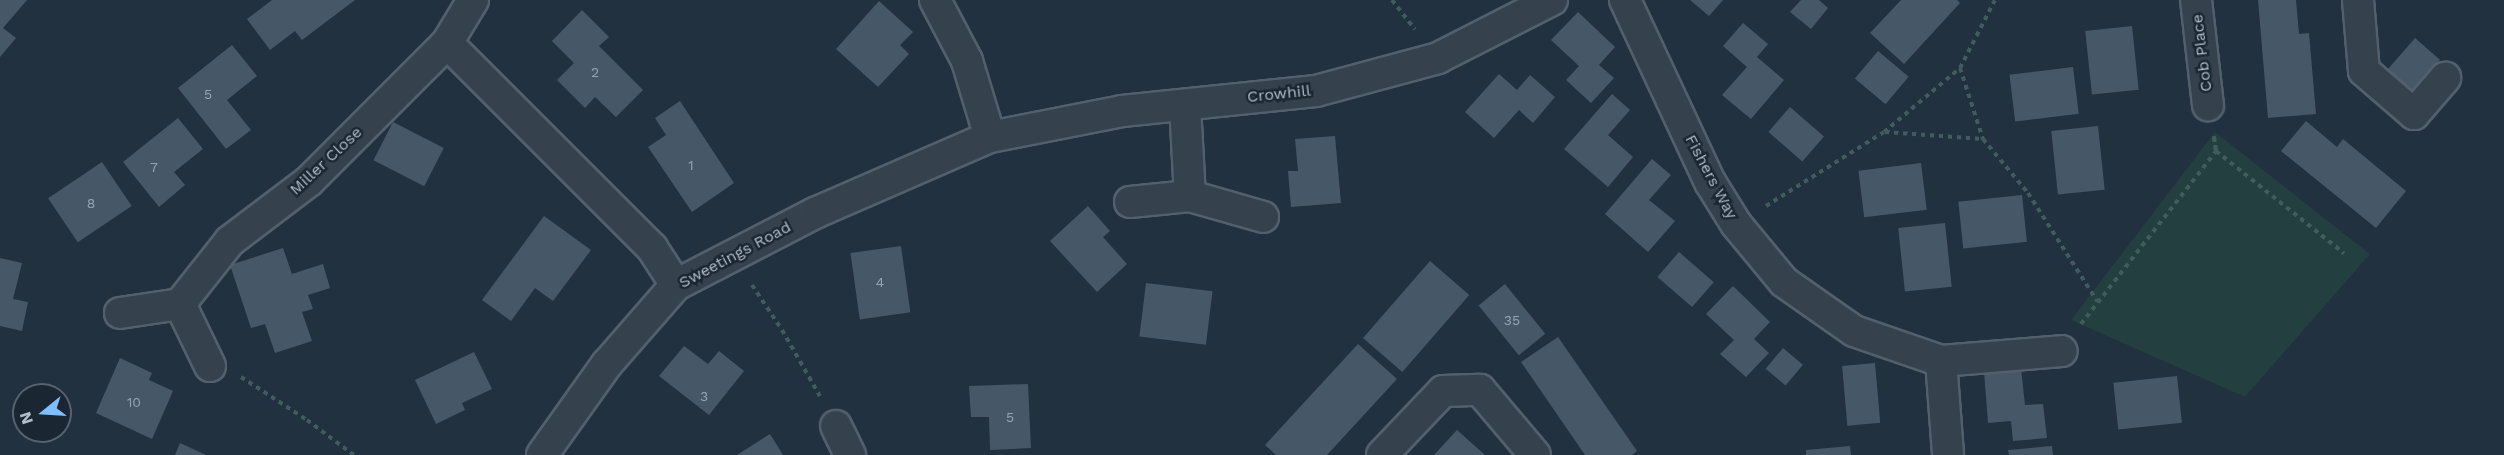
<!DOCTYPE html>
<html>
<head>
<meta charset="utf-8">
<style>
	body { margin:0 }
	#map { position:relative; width:2504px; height:455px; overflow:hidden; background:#21313f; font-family:"Work Sans",sans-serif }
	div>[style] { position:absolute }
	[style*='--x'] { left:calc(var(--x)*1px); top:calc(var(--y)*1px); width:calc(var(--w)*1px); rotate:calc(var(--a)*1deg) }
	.green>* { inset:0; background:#233f3f }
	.building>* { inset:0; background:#465868; transform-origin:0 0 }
	.path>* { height:4px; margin-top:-2px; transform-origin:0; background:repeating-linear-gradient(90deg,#415c5c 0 4.5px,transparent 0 9px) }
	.roads { filter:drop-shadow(2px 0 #53606c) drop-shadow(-2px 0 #53606c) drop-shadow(0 2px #53606c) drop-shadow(0 -2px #53606c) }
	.minor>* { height:30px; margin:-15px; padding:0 15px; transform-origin:15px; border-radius:15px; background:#35424e }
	span { translate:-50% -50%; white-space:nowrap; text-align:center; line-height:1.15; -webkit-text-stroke:5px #1a2733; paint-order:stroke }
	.number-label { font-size:14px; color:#96a4b2 }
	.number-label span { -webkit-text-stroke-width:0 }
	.street-label { font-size:16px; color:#b0bdca }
	.north { position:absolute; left:12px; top:383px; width:60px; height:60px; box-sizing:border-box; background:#1a2733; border:2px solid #56636f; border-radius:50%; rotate:252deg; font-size:16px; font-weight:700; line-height:24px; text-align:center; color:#b0bdca }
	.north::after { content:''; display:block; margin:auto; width:21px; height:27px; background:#80bfff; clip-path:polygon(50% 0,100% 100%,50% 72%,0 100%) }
</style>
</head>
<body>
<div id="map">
	<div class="green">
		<div style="clip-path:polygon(2215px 132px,2370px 254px,2245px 397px,2071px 320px)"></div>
	</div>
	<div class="building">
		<div style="clip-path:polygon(0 0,27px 0,3px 28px,16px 38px,0 57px)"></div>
		<div style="clip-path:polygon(272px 0,355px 0,302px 40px,295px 31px,270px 50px,247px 19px)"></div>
		<div style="clip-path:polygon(1690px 0,1723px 0,1709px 16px)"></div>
		<div style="clip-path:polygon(1801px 0,1819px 0,1828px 8px,1811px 29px,1790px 12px)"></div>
		<div style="clip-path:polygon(1901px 0,1957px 0,1960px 3px,1904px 64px,1870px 33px)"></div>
		<div style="clip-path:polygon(2258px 0,2296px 0,2299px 34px,2309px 33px,2316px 114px,2268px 118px)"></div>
		<div style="clip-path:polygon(879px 1px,913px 32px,900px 45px,909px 54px,878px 87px,836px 49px)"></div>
		<div style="clip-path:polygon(582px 10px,609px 37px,599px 46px,643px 90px,616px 117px,595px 97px,585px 108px,557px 80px,574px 63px,552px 41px)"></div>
		<div style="clip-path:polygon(1578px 12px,1615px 47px,1599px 65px,1614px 78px,1591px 103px,1566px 80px,1579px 66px,1551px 40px)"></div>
		<div style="clip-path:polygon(1743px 23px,1768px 44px,1757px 57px,1784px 80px,1751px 119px,1722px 95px,1747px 67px,1723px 46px)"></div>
		<div style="left:2132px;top:26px;width:64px;height:47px;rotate:84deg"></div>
		<div style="left:2415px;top:38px;width:33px;height:42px;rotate:41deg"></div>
		<div style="clip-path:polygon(232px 45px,257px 76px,227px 100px,251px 130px,226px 149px,178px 88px)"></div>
		<div style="left:1878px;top:51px;width:40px;height:36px;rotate:40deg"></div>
		<div style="left:2073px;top:67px;width:47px;height:64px;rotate:83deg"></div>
		<div style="clip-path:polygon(1499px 74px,1517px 90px,1530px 75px,1555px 97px,1533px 123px,1519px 110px,1494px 138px,1465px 112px)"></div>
		<div style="clip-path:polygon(1612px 94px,1630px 110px,1608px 135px,1633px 157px,1608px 187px,1564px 149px)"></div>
		<div style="clip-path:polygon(680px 101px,734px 183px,692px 212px,648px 147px,666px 135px,655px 118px)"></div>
		<div style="left:1790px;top:107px;width:45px;height:33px;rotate:41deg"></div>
		<div style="clip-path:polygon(178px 118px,203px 149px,174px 172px,185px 185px,159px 207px,123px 162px)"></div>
		<div style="clip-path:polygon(2306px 121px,2337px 147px,2343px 139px,2406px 191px,2376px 228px,2281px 151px)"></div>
		<div style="left:393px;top:122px;width:57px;height:43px;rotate:27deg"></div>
		<div style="left:2098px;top:126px;width:64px;height:47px;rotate:84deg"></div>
		<div style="clip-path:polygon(1335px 136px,1341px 203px,1291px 207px,1288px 171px,1298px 171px,1295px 139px)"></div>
		<div style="clip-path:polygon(1652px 159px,1671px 175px,1649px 200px,1675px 221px,1648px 252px,1605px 214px)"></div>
		<div style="left:102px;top:162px;width:53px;height:65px;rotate:56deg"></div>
		<div style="left:1921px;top:163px;width:47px;height:63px;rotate:83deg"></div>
		<div style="left:2022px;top:195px;width:47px;height:64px;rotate:84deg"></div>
		<div style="clip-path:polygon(1088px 206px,1110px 231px,1103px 237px,1127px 264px,1097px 292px,1050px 241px)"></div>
		<div style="clip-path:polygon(544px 216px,591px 250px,553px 301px,535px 288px,511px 321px,482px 300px)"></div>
		<div style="left:1945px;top:223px;width:64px;height:47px;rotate:84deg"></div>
		<div style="left:901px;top:246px;width:67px;height:51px;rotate:82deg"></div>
		<div style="clip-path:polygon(283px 248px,292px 274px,323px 264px,330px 288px,308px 295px,313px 309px,302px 312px,312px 341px,275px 353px,265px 324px,251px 328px,230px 265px)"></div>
		<div style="left:1679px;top:252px;width:46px;height:33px;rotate:41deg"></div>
		<div style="clip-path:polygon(0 258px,22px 263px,13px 299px,28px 302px,22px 331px,0 326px)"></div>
		<div style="left:1430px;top:261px;width:52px;height:102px;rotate:41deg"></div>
		<div style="left:1146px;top:283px;width:67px;height:54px;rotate:7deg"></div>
		<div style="left:1505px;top:284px;width:64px;height:34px;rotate:51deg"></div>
		<div style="clip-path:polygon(1733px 286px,1770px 322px,1754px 339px,1769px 353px,1746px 377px,1720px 354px,1734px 340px,1706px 314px)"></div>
		<div style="clip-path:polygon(1558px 337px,1637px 451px,1632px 455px,1585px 455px,1521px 362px)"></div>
		<div style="clip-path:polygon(1358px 344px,1397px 379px,1327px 455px,1276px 455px,1265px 445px)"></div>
		<div style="clip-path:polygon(684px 346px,708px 364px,719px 351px,744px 371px,709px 415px,659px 376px)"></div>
		<div style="left:1783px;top:348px;width:26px;height:27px;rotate:40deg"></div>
		<div style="clip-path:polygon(474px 352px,492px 389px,462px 403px,465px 410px,436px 424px,415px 380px)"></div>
		<div style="clip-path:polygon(120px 358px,152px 373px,149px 380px,173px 391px,152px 439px,96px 413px)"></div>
		<div style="left:1875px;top:363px;width:60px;height:33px;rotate:85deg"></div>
		<div style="clip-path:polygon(2021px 368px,2025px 405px,2043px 404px,2047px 438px,2013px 441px,2011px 421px,1988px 423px,1984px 371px)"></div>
		<div style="left:2177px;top:376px;width:47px;height:64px;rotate:84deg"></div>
		<div style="clip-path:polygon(1028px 384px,1031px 448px,990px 450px,989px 417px,971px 417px,969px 386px)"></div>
		<div style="clip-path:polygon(1457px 430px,1485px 455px,1434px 455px)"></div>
		<div style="clip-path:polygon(770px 434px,783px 455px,737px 455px)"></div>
		<div style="clip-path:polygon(180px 443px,206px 455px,175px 455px)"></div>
		<div style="clip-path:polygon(1850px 446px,1851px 455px,1806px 455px,1806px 450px)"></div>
		<div style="clip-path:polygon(2052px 446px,2053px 455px,2009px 455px,2008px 450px)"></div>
	</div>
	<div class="path">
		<div style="--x:1392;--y:0;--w:37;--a:52"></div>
		<div style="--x:1960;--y:68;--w:76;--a:-62.8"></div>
		<div style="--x:1885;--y:132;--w:98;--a:4.1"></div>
		<div style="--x:2214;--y:136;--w:15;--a:82"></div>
		<div style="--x:2216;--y:151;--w:164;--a:38.6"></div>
		<div style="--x:1766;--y:206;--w:139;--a:-32.1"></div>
		<div style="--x:1884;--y:132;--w:99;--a:-40.1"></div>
		<div style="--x:1960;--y:68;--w:75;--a:72.1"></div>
		<div style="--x:1983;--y:139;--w:70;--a:50.2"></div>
		<div style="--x:2028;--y:193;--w:128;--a:57.4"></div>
		<div style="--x:752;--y:285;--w:54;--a:56.3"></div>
		<div style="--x:782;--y:330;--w:76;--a:60.1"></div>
		<div style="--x:2081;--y:324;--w:219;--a:-52"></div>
		<div style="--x:2216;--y:151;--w:13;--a:-99"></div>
		<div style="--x:241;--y:377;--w:79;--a:33.1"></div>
		<div style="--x:307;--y:420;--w:59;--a:36.7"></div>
	</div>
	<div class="roads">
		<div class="minor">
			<div style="--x:935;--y:0;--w:69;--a:62.3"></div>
			<div style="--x:967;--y:61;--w:79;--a:73.2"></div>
			<div style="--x:1625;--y:0;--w:201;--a:65"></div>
			<div style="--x:1710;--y:182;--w:49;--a:58.2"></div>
			<div style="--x:1736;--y:224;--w:75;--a:50.4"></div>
			<div style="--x:1784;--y:282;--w:85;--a:35"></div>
			<div style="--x:1854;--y:331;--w:92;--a:19"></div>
			<div style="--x:1941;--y:361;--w:121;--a:-4.7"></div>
			<div style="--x:2196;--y:0;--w:106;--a:83.5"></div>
			<div style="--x:2358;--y:0;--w:71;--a:85.2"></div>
			<div style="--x:2364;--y:71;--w:66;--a:40.7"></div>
			<div style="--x:2414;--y:114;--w:48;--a:-49.3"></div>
			<div style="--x:447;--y:43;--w:290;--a:45"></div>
			<div style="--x:652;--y:248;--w:44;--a:57"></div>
			<div style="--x:1185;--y:105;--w:91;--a:86.9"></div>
			<div style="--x:1130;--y:202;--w:60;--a:-5.7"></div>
			<div style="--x:1190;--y:196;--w:76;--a:16"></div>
			<div style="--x:120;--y:313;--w:61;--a:-8.5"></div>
			<div style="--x:1941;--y:361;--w:94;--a:85.7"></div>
			<div style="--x:210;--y:366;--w:69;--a:-115.8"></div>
			<div style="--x:180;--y:304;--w:80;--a:-51.6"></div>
			<div style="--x:230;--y:241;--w:99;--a:-37.2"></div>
			<div style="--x:309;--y:181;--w:195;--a:-45"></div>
			<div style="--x:447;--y:43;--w:50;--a:-58.8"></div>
			<div style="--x:836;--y:426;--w:32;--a:64"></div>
			<div style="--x:542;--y:455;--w:112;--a:-54.5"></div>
			<div style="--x:607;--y:364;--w:105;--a:-48.9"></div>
			<div style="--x:676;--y:285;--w:157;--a:-27.4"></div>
			<div style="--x:815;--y:213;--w:191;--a:-23.5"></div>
			<div style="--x:990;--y:137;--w:135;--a:-11.1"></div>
			<div style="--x:1122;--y:111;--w:195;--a:-5.9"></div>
			<div style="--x:1316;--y:91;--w:126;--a:-15.1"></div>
			<div style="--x:1438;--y:58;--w:128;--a:-27"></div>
			<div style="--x:1382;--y:455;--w:88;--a:-46.4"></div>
			<div style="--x:1443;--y:391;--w:37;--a:-2"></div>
			<div style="--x:1480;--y:390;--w:85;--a:49.8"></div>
		</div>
	</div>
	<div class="number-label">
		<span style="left:595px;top:72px">2</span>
		<span style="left:208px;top:94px">5</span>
		<span style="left:691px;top:165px">1</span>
		<span style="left:154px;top:167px">7</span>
		<span style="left:91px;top:203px">8</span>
		<span style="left:880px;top:282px">4</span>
		<span style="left:1512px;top:320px">35</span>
		<span style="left:704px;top:396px">3</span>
		<span style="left:134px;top:402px">10</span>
		<span style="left:1010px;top:417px">5</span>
	</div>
	<div class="street-label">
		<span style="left:2202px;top:53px;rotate:-97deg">Cob Place</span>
		<span style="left:1279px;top:94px;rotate:-6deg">Crowhill</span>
		<span style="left:326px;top:161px;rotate:-43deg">Miller Close</span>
		<span style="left:1711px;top:177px;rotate:62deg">Fishers Way</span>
		<span style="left:735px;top:255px;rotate:-28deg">Sweetings Road</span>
	</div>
	<div class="north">N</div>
</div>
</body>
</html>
